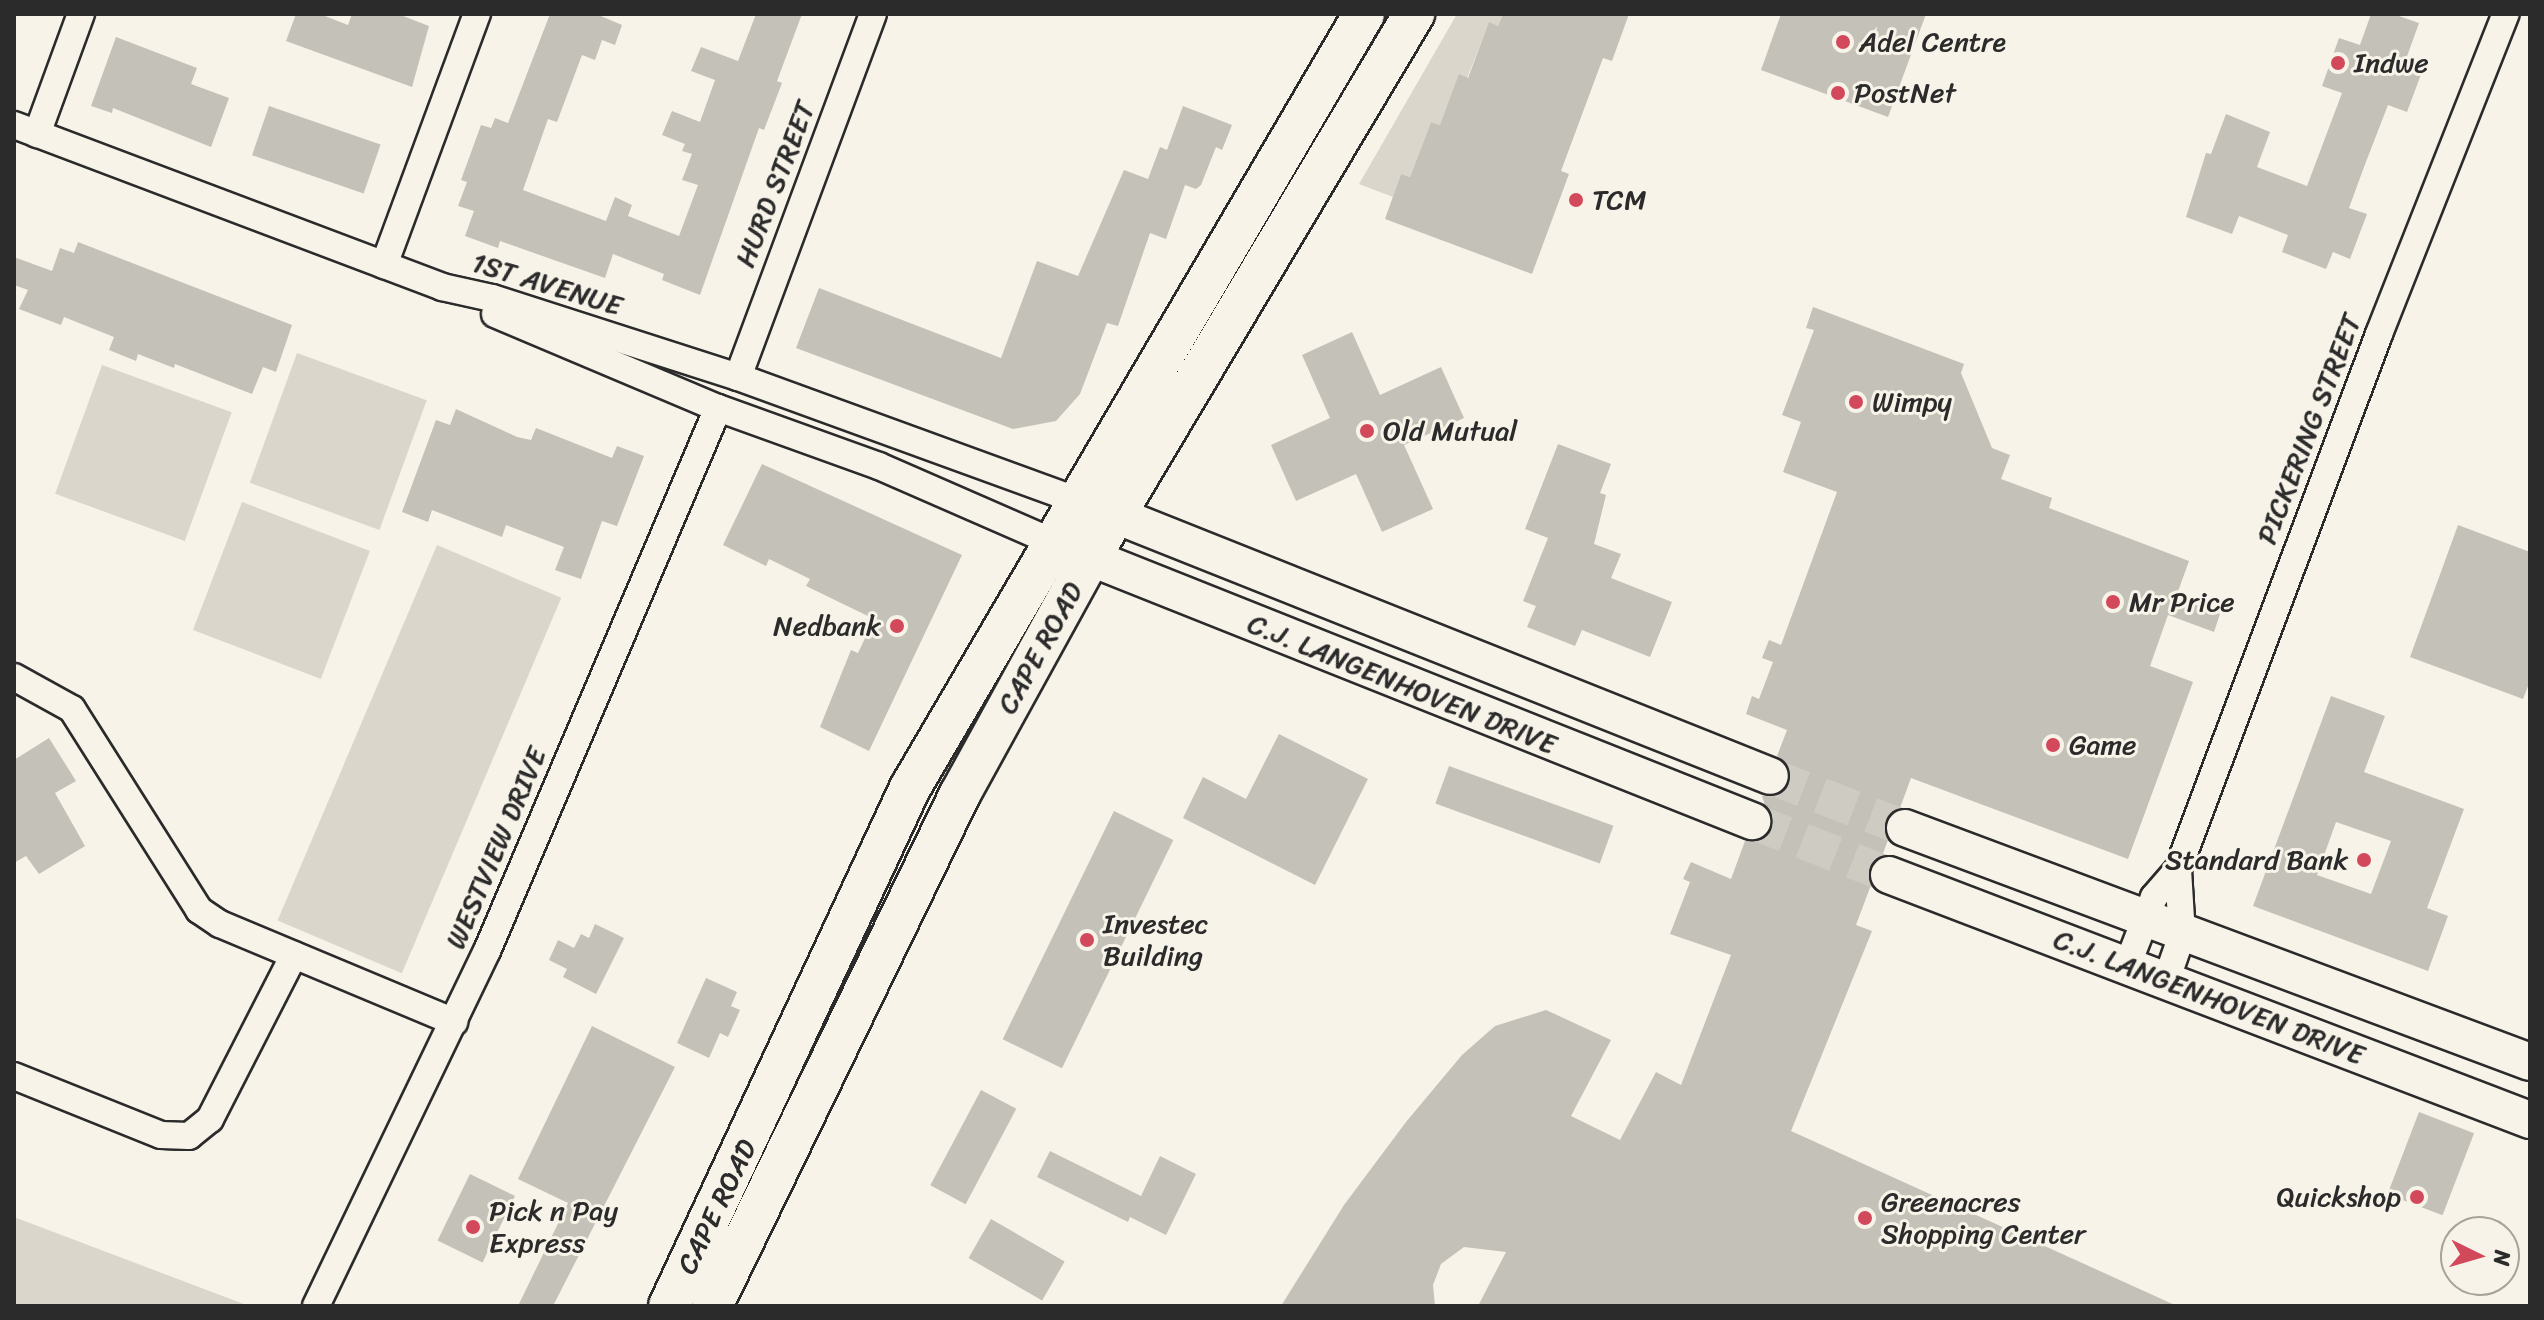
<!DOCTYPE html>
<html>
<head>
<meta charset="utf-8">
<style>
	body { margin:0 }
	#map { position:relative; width:2544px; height:1320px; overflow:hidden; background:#f7f3e8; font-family:Sriracha,sans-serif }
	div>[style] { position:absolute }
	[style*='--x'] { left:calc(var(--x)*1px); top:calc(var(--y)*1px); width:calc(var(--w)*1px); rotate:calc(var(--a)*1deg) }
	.green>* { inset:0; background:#dad6cc; transform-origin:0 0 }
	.building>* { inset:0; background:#c4c1b9; transform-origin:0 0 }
	.secondary-tunnel>* { height:36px; margin-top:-18px; transform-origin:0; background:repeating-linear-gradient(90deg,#cecbc2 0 36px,transparent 0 54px) }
	.roads { filter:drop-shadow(2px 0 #2b2b2b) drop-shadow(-2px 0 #2b2b2b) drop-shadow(0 2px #2b2b2b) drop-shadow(0 -2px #2b2b2b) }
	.street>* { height:26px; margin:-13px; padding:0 13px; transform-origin:13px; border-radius:13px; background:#f7f3e8 }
	.secondary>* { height:36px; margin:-18px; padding:0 18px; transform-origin:18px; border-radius:18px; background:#f7f3e8 }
	.primary>* { height:40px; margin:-20px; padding:0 20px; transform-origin:20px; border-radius:20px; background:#f7f3e8 }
	.dots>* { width:22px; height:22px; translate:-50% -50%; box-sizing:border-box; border:4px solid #f7f3e8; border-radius:50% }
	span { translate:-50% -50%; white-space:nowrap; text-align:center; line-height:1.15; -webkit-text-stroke:6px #f7f3e8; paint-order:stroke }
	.poi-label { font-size:28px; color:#2b2b2b }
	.left { translate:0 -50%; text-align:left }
	.right { translate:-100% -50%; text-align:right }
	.street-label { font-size:28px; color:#2b2b2b }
	.frame { position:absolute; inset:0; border:16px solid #2b2b2b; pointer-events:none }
	.north { position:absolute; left:2440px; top:1216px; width:80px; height:80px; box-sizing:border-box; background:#f7f3e8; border:2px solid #a5a39c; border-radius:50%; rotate:95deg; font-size:22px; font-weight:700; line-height:32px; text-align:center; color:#2b2b2b }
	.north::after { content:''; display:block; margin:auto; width:28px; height:36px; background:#d1495b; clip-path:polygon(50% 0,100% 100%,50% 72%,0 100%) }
</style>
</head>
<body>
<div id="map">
	<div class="green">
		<div style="clip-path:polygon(1457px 14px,1503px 14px,1498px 26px,1489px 23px,1467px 78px,1440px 125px,1431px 122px,1410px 177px,1401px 174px,1393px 197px,1359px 184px)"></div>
		<div style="left:297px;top:353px;width:138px;height:138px;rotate:20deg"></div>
		<div style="left:102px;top:365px;width:138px;height:137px;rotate:20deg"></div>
		<div style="left:242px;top:502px;width:137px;height:137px;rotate:21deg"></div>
		<div style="left:437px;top:545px;width:135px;height:408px;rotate:23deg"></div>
		<div style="clip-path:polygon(14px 1217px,249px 1306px,14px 1306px)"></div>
	</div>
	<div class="building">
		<div style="clip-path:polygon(296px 14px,320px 14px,348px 25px,352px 14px,398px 14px,429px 26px,412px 87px,286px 41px)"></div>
		<div style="clip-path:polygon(550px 14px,596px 14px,622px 25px,615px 45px,602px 40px,595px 60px,582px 55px,557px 122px,548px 119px,523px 190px,606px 221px,615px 197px,632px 205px,628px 216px,679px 236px,698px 185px,682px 180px,692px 154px,682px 151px,685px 144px,662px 135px,672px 111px,700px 122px,715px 80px,691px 71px,701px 47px,738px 61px,756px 14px,802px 14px,777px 81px,782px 83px,764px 130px,759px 128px,700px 295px,662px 280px,664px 274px,613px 254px,605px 278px,500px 241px,498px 248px,465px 236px,474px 211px,458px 206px,467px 182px,461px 180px,481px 125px,491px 128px,495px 118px,508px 123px)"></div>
		<div style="clip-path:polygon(1503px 14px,1629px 14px,1612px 61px,1603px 58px,1561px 171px,1569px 174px,1532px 274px,1385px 219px,1401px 174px,1410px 177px,1431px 122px,1440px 125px,1459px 74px,1468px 78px,1489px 22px,1498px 26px)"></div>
		<div style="clip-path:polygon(1781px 14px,1926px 14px,1888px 117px,1761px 70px)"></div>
		<div style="clip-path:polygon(2371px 14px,2393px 14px,2419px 23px,2405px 62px,2423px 69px,2407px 112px,2388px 105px,2364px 167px,2349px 208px,2367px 214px,2350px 259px,2333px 252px,2326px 269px,2282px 252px,2288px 235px,2239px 216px,2232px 234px,2186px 217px,2206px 153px,2211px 154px,2226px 114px,2270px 132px,2257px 167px,2307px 186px,2342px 93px,2322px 86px,2339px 38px,2360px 45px)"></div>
		<div style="clip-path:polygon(116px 37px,197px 68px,191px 84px,229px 98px,211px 147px,113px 108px,112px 113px,91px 106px)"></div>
		<div style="left:269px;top:106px;width:118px;height:52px;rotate:19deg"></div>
		<div style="clip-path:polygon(1183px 106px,1232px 125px,1222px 150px,1216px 147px,1201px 185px,1196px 189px,1185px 185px,1166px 239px,1150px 233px,1118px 326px,1107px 323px,1080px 394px,1056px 421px,1013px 429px,796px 348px,819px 288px,1001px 358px,1037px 261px,1078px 276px,1124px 170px,1148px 179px,1160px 147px,1167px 150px)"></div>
		<div style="clip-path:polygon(78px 242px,292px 325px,276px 372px,263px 367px,252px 394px,175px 364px,174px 368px,138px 354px,136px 361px,109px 350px,114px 337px,64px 317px,61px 325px,19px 309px,28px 290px,14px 285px,14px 257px,52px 271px,60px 248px,74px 253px)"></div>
		<div style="clip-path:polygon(1813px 307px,1964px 364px,1961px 373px,1992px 448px,2010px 455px,2001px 479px,2052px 498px,2049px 508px,2189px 561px,2176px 597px,2220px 614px,2214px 632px,2168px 615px,2150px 666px,2193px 682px,2128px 859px,1911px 778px,1900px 808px,1885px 821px,1888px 840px,1882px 856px,1869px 868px,1871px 885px,1856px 925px,1872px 931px,1791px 1131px,2177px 1306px,1478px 1306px,1506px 1252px,1464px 1247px,1441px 1264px,1433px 1285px,1435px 1306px,1281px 1306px,1344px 1205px,1406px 1122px,1462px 1055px,1495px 1026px,1546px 1010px,1611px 1040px,1571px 1116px,1620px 1140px,1656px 1072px,1681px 1085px,1731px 955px,1670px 934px,1690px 882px,1683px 879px,1691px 862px,1731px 879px,1745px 841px,1764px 838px,1772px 828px,1762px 796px,1782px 793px,1790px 783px,1787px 764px,1777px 756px,1787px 730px,1746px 714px,1752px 696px,1759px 699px,1773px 662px,1762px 658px,1769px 640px,1781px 645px,1837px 492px,1783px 472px,1801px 422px,1782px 415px,1814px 330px,1806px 328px)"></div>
		<div style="clip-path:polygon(1352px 332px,1380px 395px,1441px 367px,1464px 418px,1404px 445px,1433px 509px,1382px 532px,1356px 474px,1296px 501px,1271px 445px,1330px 418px,1302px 355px)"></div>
		<div style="clip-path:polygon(456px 409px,517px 437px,531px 440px,536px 428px,612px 458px,617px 446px,644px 456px,617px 526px,602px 521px,581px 579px,555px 570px,564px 547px,506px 525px,502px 537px,432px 510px,428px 522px,402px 512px,436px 420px,450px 425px)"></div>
		<div style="clip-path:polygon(1558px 444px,1611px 464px,1600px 493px,1606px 495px,1594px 544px,1621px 554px,1611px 578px,1672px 602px,1650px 657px,1582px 630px,1575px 646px,1527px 627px,1536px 606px,1523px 601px,1548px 538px,1525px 529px)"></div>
		<div style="clip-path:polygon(762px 464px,962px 555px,869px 751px,820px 727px,851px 650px,858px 653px,874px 619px,806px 586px,810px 579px,769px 559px,766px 566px,723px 545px)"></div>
		<div style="clip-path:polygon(2458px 525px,2530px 552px,2530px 681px,2523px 699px,2410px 657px)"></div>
		<div style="clip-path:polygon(evenodd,2331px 696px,2385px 716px,2364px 772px,2464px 809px,2427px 908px,2448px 916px,2428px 971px,2253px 906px,2331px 696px,2336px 822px,2391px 841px,2371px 894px,2317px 875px,2336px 822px)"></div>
		<div style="clip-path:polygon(1279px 734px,1368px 779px,1315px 885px,1183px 818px,1203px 777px,1246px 799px)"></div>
		<div style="clip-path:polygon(49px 738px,76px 781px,55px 793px,85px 846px,39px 874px,26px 856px,14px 863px,14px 760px)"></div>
		<div style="left:1449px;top:766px;width:175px;height:40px;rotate:20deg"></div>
		<div style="left:1114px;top:811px;width:66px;height:254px;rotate:26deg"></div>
		<div style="clip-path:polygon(595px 924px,624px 938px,596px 994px,563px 977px,567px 969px,549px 960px,558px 940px,574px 948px,581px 934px,589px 938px)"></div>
		<div style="clip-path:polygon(706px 978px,737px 992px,731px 1006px,740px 1010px,728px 1037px,720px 1033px,709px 1058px,677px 1043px)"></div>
		<div style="clip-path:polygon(592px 1026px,675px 1067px,553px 1306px,518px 1306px,568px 1203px,518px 1179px)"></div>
		<div style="left:981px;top:1090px;width:40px;height:108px;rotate:28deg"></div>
		<div style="left:2419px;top:1112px;width:59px;height:88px;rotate:21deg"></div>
		<div style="clip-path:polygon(1050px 1151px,1141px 1196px,1160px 1156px,1196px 1174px,1166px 1235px,1130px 1217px,1128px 1222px,1037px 1177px)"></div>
		<div style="left:470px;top:1174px;width:50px;height:74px;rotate:26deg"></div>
		<div style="left:991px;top:1219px;width:85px;height:45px;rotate:30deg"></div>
	</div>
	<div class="secondary-tunnel">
		<div style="--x:1770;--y:776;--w:145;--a:21.1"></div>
		<div style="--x:1752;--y:821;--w:147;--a:21.5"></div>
	</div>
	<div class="roads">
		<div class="street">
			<div style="--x:14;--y:125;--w:458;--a:20.7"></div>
			<div style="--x:442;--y:287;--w:51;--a:12.4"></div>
			<div style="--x:492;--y:298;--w:258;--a:17.8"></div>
			<div style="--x:738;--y:377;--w:363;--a:20"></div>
			<div style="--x:37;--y:134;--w:128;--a:-69.9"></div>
			<div style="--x:384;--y:265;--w:268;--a:-69.7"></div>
			<div style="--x:495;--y:314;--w:242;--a:22.9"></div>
			<div style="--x:718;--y:408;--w:171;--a:19.8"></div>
			<div style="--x:879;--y:466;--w:192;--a:23.6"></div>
			<div style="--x:738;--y:377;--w:387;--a:-69.6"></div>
			<div style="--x:14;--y:677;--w:66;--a:28.9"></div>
			<div style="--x:72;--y:709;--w:238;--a:57.7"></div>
			<div style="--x:199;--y:910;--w:25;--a:34"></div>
			<div style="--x:220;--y:924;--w:254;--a:22.7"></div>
			<div style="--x:2127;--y:966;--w:74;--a:-68.6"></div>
			<div style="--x:2154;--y:897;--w:37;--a:-49"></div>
			<div style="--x:2178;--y:869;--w:572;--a:-69.41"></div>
			<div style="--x:2379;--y:334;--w:344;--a:-68.4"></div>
			<div style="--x:2166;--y:981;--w:49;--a:-70.8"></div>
			<div style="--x:2182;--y:935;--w:66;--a:-93.5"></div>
			<div style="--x:14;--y:1076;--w:158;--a:21.9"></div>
			<div style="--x:161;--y:1135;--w:28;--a:2"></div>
			<div style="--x:189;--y:1136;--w:27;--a:-39"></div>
			<div style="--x:210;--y:1119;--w:184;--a:-62.9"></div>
			<div style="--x:316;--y:1306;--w:394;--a:-64.3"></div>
			<div style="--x:487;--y:951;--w:590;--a:-66.95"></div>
		</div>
		<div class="secondary">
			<div style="--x:1088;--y:504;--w:734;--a:21.74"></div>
			<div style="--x:1064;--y:547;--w:741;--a:21.72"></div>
			<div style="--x:1905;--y:828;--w:667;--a:20.53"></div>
			<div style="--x:1889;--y:875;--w:686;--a:20.92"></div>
		</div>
		<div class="primary">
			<div style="--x:669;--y:1306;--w:571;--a:-65.05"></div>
			<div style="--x:910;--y:788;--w:897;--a:-59.61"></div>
			<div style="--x:712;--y:1306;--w:569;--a:-64.16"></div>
			<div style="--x:960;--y:794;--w:268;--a:-61.2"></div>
			<div style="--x:1089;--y:559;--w:635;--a:-59.19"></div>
		</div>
	</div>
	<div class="dots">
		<div style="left:1843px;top:42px;background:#d1495b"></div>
		<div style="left:2338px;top:63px;background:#d1495b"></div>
		<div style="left:1838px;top:93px;background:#d1495b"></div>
		<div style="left:1576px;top:200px;background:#d1495b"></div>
		<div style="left:1856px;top:402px;background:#d1495b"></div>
		<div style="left:1367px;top:431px;background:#d1495b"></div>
		<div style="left:2113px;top:602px;background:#d1495b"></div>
		<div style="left:897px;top:626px;background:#d1495b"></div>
		<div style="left:2053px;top:745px;background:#d1495b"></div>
		<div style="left:2364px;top:860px;background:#d1495b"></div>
		<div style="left:1087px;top:940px;background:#d1495b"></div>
		<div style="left:2417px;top:1197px;background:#d1495b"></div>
		<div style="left:1865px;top:1218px;background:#d1495b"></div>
		<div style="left:473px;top:1227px;background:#d1495b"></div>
	</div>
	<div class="poi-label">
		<span class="left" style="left:1859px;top:42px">Adel Centre</span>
		<span class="left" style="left:2354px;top:63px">Indwe</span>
		<span class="left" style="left:1854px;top:93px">PostNet</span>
		<span class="left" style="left:1592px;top:200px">TCM</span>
		<span class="left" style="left:1872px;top:402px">Wimpy</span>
		<span class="left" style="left:1383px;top:431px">Old Mutual</span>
		<span class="left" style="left:2129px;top:602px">Mr Price</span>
		<span class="right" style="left:881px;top:626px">Nedbank</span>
		<span class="left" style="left:2069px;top:745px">Game</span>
		<span class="right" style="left:2348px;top:860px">Standard Bank</span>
		<span class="left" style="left:1103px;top:940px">Investec<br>Building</span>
		<span class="right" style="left:2401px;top:1197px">Quickshop</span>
		<span class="left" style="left:1881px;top:1218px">Greenacres<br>Shopping Center</span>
		<span class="left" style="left:489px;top:1227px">Pick n Pay<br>Express</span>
	</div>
	<div class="street-label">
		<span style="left:775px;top:184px;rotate:-69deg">HURD STREET</span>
		<span style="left:547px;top:284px;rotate:17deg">1ST AVENUE</span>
		<span style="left:2309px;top:429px;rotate:-69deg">PICKERING STREET</span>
		<span style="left:1040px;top:648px;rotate:-61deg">CAPE ROAD</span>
		<span style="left:1402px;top:684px;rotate:22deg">C.J. LANGENHOVEN DRIVE</span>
		<span style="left:496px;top:848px;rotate:-67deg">WESTVIEW DRIVE</span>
		<span style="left:2209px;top:997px;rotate:21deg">C.J. LANGENHOVEN DRIVE</span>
		<span style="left:717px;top:1207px;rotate:-64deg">CAPE ROAD</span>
	</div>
	<div class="frame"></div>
	<div class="north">N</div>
</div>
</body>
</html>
